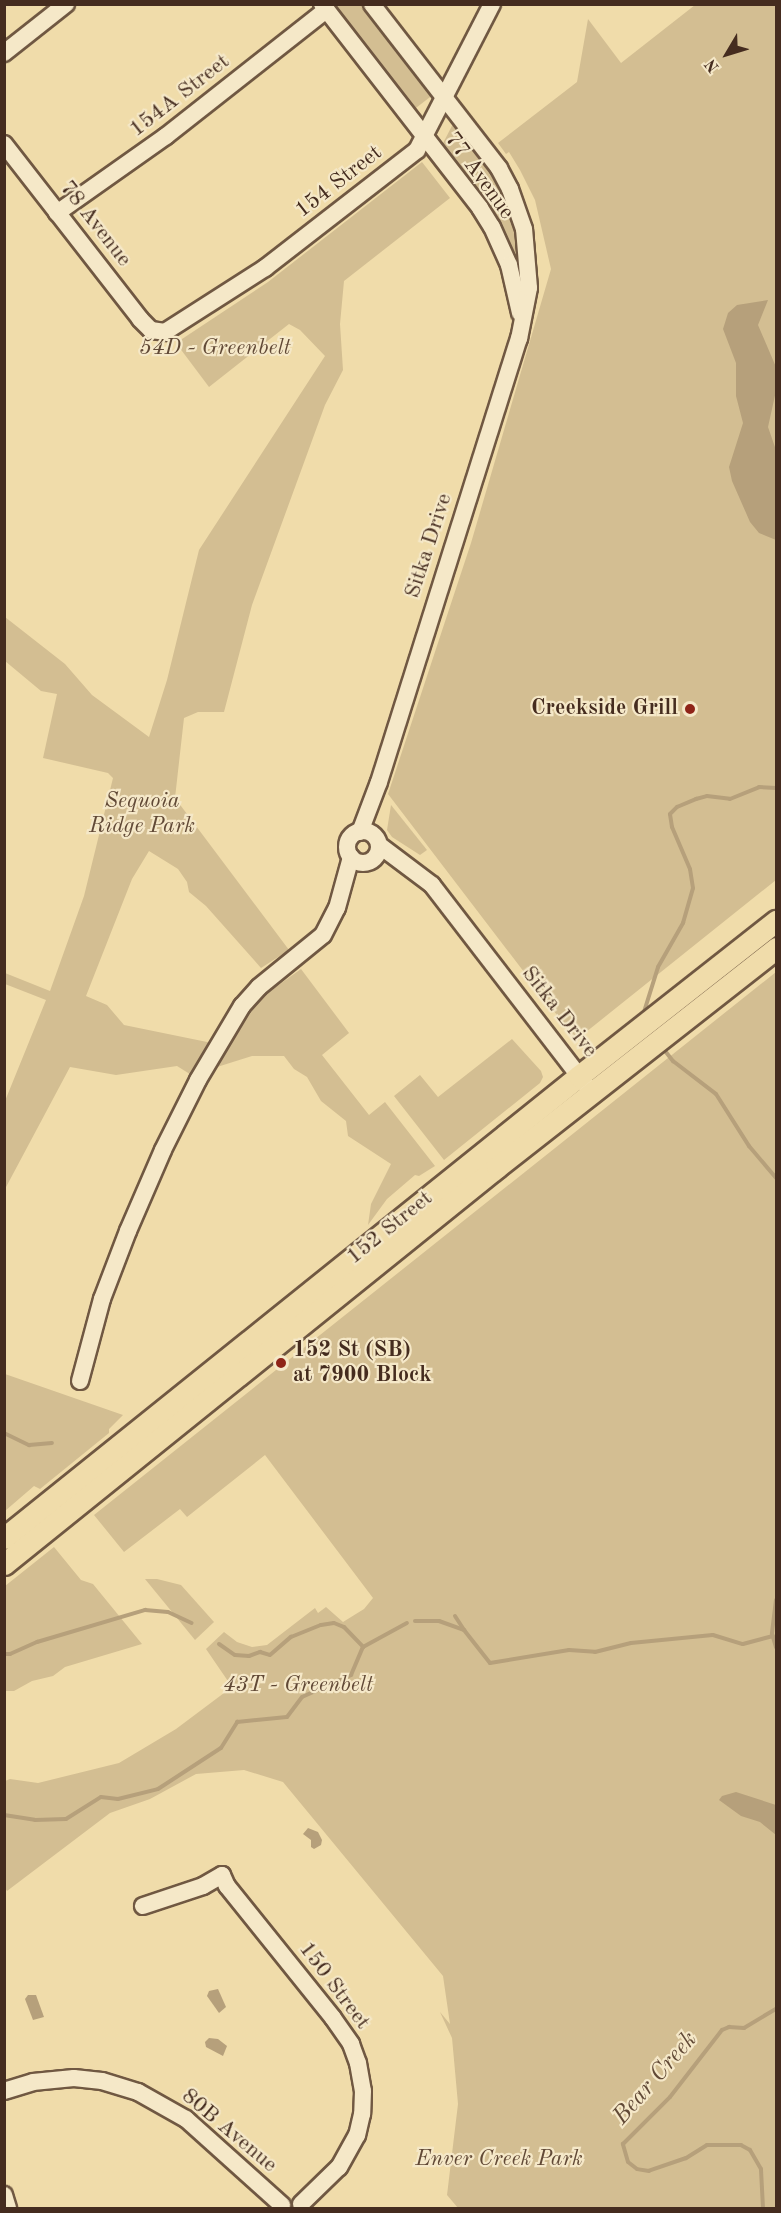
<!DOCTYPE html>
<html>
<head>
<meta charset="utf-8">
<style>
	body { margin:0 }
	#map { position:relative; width:781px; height:2213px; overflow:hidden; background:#f0dcaa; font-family:"Old Standard TT",serif }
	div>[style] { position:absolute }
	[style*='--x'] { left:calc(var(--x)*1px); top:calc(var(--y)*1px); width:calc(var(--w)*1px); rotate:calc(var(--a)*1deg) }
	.green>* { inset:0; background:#d3be92 }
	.water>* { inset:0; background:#b6a07b }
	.stream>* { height:4px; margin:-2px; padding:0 2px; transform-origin:2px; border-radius:2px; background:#b6a07b }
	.roads { filter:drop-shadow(2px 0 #705842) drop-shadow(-2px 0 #705842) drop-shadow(0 2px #705842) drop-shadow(0 -2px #705842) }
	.minor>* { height:16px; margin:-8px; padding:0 8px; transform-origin:8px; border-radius:8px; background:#f5e8c8 }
	.minor>.ring { margin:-8px; padding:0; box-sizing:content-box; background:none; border:16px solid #f5e8c8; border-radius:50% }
	.major>* { height:21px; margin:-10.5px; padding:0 10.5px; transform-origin:10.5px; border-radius:10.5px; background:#f0dcaa }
	.dots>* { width:16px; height:16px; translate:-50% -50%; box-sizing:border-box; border:3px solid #f5e8c8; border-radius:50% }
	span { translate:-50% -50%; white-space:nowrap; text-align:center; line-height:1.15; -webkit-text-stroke:4.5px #f5e8c8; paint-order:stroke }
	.street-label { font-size:22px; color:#452c1f }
	.park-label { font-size:22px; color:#614936; font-style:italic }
	.poi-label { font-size:22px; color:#452c1f; font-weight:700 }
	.right { translate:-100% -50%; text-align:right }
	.left { translate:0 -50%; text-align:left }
	.water-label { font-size:24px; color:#614936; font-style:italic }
	.frame { position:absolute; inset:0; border:6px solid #452c1f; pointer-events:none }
	.north { position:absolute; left:697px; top:24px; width:60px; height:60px; -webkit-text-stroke:4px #f5e8c8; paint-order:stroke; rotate:232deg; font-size:16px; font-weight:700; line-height:24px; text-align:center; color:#452c1f }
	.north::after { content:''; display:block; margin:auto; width:21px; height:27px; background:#452c1f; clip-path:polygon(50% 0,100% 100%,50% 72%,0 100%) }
</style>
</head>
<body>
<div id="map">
	<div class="green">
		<div style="clip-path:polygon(329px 5px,364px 5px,434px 94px,412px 111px)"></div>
		<div style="clip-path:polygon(695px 5px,776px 5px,776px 880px,576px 1040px,388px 794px,471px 543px,551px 269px,535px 200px,520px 170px,509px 152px,506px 154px,498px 143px,577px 82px,588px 19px,621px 63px)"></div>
		<div style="clip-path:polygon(455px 120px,495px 172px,514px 213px,524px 289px,440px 149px)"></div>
		<div style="clip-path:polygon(422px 162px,450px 198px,344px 281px,340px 324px,343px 370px,325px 405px,252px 605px,224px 712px,198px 712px,184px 718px,175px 798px,289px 950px,261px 968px,206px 906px,189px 892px,187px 882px,178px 869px,149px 851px,132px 879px,86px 996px,107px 1005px,124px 1025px,212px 1043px,193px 1076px,177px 1066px,116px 1075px,70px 1067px,5px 1189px,5px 1101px,46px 1000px,5px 984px,5px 973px,50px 991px,84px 896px,113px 778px,108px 773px,43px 758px,57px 694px,41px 691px,5px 661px,5px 617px,65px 664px,92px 695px,149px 737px,167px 680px,199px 550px,325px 356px,300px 330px,289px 324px,209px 387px,176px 343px,268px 282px)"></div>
		<div style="clip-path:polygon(391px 805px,427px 850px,420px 855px,392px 837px,387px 830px)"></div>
		<div style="clip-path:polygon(301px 969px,349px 1033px,322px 1055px,369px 1115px,385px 1102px,435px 1166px,419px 1176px,415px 1175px,387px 1199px,368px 1225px,371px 1204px,391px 1164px,348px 1136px,346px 1121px,321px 1101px,307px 1077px,294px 1069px,284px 1056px,252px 1056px,217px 1067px,251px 1010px,266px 994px)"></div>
		<div style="clip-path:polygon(776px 972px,776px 2208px,458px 2208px,447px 2195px,458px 2104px,452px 2038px,440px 2012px,450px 2024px,443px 1976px,283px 1782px,244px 1770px,196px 1774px,150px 1799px,110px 1813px,7px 1891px,5px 1888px,5px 1781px,10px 1779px,38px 1783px,119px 1763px,176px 1729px,232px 1687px,206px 1649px,224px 1632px,237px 1642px,252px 1647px,267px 1645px,315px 1608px,318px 1613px,326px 1607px,343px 1622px,364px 1609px,373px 1598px,265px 1455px,187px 1517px,180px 1509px,124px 1552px,94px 1515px)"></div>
		<div style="clip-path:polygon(512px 1039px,541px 1071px,543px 1077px,540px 1083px,444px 1160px,394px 1096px,420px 1075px,438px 1097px)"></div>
		<div style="clip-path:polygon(5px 1374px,123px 1415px,109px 1429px,109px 1433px,40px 1489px,34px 1486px,5px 1511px)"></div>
		<div style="clip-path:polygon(54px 1547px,81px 1580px,93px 1584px,142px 1644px,65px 1667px,53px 1676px,32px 1681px,14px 1691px,5px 1691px,5px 1586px)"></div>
		<div style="clip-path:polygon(145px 1579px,157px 1579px,181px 1585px,214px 1622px,195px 1640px)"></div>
	</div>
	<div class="water">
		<div style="clip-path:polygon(768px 300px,758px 325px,776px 367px,776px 391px,768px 427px,776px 450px,776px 540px,759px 533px,750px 522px,732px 481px,729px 467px,743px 423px,736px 396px,736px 363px,723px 329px,728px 313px,737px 305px)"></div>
		<div style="clip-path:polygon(736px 1792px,776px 1805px,776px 1835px,760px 1822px,741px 1816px,719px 1800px,722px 1796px)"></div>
		<div style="clip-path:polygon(308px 1828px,318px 1832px,322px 1840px,321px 1845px,314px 1849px,311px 1847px,311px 1840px,303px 1834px)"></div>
		<div style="clip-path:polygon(218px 1989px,226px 2007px,219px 2013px,207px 1996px,209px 1991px)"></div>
		<div style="clip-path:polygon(28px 1995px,36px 1995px,44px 2017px,33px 2020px,25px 1999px)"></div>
		<div style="clip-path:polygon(209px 2038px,218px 2039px,227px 2046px,223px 2056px,206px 2047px,205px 2042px)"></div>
	</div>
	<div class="stream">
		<div style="--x:643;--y:1015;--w:50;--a:-72.6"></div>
		<div style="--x:658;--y:967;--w:51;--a:-60.4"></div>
		<div style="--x:683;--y:923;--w:36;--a:-74"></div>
		<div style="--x:693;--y:888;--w:19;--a:-99"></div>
		<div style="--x:690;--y:869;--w:46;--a:-113.2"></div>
		<div style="--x:672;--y:827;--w:13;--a:-99"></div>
		<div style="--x:670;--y:814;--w:10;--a:-45"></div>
		<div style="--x:677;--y:807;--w:21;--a:-23"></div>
		<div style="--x:696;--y:799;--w:11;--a:-15"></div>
		<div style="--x:707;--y:796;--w:23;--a:7"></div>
		<div style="--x:730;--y:799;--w:31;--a:-22"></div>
		<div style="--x:759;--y:787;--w:17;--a:3"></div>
		<div style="--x:662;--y:1047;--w:18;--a:52"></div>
		<div style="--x:673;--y:1061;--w:54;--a:37.5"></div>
		<div style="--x:716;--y:1094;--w:62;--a:57.6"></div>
		<div style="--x:749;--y:1146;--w:42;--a:49.8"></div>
		<div style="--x:4;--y:1433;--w:28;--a:26"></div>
		<div style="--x:29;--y:1445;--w:23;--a:-5"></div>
		<div style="--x:776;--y:1600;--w:34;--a:97"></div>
		<div style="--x:772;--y:1634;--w:14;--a:73"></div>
		<div style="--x:455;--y:1616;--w:17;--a:57"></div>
		<div style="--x:415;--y:1621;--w:24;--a:0"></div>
		<div style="--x:439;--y:1621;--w:27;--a:20"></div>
		<div style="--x:464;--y:1630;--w:42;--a:51.8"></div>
		<div style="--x:490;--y:1663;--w:80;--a:-9.3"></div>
		<div style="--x:569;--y:1650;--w:26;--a:4"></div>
		<div style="--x:595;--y:1652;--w:37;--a:-14"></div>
		<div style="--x:631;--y:1643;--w:82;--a:-5.6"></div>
		<div style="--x:713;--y:1635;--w:31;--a:17"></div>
		<div style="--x:743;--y:1644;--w:31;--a:-15"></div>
		<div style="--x:219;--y:1644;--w:19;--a:35"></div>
		<div style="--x:235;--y:1655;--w:14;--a:4"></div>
		<div style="--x:249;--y:1656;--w:12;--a:-20"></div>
		<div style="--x:260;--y:1652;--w:10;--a:17"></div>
		<div style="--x:270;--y:1655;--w:28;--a:-41"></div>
		<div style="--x:291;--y:1637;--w:32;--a:-22"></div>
		<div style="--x:321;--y:1625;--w:13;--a:-9"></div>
		<div style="--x:334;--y:1623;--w:11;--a:22"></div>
		<div style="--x:344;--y:1627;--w:28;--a:46"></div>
		<div style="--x:363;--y:1647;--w:50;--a:-28.6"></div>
		<div style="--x:4;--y:1654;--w:6;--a:0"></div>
		<div style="--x:10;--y:1654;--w:30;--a:-24"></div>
		<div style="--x:37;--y:1642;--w:113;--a:-16.5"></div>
		<div style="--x:145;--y:1610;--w:23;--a:5"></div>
		<div style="--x:168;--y:1612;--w:26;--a:25"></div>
		<div style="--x:4;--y:1815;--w:31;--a:9"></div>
		<div style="--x:35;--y:1820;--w:31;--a:-2"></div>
		<div style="--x:66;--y:1819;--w:41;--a:-32.2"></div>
		<div style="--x:101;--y:1797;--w:17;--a:7"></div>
		<div style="--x:118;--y:1799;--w:41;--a:-14"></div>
		<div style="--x:158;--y:1789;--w:75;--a:-33.1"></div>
		<div style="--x:221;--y:1748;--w:31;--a:-58"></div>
		<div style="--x:237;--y:1722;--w:50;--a:-5.7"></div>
		<div style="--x:287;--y:1717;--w:25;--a:-53"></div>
		<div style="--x:302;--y:1697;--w:54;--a:-24.2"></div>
		<div style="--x:351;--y:1675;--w:30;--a:-67"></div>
		<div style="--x:763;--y:2208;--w:39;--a:-93"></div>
		<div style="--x:761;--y:2169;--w:22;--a:-120"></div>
		<div style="--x:750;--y:2150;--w:10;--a:-151"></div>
		<div style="--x:741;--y:2145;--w:34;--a:180"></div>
		<div style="--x:707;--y:2145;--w:25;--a:148"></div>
		<div style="--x:686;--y:2158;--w:39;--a:161"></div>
		<div style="--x:649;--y:2171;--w:12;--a:-171"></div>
		<div style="--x:637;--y:2169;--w:11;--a:-142"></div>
		<div style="--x:628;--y:2162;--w:19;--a:-106"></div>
		<div style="--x:623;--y:2144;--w:66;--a:-45"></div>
		<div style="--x:670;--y:2097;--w:85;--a:-52.2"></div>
		<div style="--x:722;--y:2030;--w:8;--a:-23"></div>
		<div style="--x:729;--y:2027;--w:15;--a:4"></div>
		<div style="--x:744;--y:2028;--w:37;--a:-31"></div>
	</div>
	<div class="roads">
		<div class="minor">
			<div style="--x:322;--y:4;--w:258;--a:52.2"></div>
			<div style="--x:480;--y:208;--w:22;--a:58"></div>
			<div style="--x:492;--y:227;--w:42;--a:65.9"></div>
			<div style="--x:509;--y:265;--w:49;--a:77.1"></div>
			<div style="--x:4;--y:53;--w:79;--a:-38.3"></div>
			<div style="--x:4;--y:144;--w:222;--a:52.1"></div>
			<div style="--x:140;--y:319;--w:16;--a:45"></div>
			<div style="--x:151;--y:330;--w:14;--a:8"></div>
			<div style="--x:165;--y:332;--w:119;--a:-32.6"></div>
			<div style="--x:265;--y:268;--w:192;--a:-37.8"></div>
			<div style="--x:417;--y:150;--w:164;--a:-62.8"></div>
			<div style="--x:57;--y:213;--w:133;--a:-35.2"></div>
			<div style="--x:166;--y:136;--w:204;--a:-38.2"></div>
			<div class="ring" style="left:347px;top:831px;width:16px;height:16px"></div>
			<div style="--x:360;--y:832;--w:53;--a:-69.2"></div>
			<div style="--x:379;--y:782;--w:465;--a:-72.5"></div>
			<div style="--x:519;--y:339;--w:52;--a:-78.9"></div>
			<div style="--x:529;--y:288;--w:59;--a:-94.8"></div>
			<div style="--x:524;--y:229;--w:42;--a:-109.3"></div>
			<div style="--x:510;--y:189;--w:24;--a:-118"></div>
			<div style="--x:499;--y:168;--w:207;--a:-127.8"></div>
			<div style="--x:379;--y:845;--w:66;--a:37"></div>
			<div style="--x:432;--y:885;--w:254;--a:52.4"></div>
			<div style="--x:80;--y:1381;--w:85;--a:-75"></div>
			<div style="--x:102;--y:1299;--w:73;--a:-69.1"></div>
			<div style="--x:128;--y:1231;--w:88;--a:-66.6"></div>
			<div style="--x:163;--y:1150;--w:78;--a:-63.4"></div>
			<div style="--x:198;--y:1080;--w:86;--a:-59.3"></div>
			<div style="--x:242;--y:1006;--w:25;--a:-48"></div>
			<div style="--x:259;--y:987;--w:82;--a:-39.1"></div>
			<div style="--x:323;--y:935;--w:30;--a:-63"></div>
			<div style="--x:337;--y:908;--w:53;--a:-74.6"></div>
			<div style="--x:143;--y:1906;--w:63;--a:-18.4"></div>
			<div style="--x:203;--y:1886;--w:22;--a:-30"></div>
			<div style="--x:222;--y:1875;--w:12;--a:66"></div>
			<div style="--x:227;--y:1886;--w:169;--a:51.2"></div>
			<div style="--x:333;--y:2018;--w:32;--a:55"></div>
			<div style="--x:351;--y:2044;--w:20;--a:70"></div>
			<div style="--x:358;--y:2063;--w:28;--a:80"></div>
			<div style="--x:363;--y:2091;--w:23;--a:92"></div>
			<div style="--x:362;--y:2114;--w:22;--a:103"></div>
			<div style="--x:357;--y:2135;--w:37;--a:119"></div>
			<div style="--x:339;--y:2167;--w:53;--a:135.8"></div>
			<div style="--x:4;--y:2091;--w:30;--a:-17"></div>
			<div style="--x:33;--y:2082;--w:41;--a:-5.6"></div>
			<div style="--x:74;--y:2078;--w:28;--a:6"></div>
			<div style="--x:102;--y:2081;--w:38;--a:17"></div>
			<div style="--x:138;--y:2092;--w:55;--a:29.4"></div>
			<div style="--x:186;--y:2119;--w:129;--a:41.9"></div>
			<div style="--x:4;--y:2195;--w:14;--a:73"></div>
		</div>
		<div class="major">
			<div style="--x:4;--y:1538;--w:738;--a:-38.78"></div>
			<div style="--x:579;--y:1076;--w:251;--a:-38.2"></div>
			<div style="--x:4;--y:1564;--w:633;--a:-38.84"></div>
			<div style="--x:497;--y:1167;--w:355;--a:-38.1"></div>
		</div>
	</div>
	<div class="dots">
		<div style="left:690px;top:709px;background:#8f2418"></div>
		<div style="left:281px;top:1363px;background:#8f2418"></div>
	</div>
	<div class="street-label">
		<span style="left:180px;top:96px;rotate:-38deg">154A Street</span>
		<span style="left:479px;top:176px;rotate:54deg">77 Avenue</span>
		<span style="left:339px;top:182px;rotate:-38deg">154 Street</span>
		<span style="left:95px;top:224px;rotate:52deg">78 Avenue</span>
		<span style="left:429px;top:546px;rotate:-72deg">Sitka Drive</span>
		<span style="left:559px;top:1012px;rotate:52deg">Sitka Drive</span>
		<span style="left:390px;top:1228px;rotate:-39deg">152 Street</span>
		<span style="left:334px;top:1986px;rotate:53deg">150 Street</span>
		<span style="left:229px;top:2131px;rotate:40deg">80B Avenue</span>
	</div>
	<div class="park-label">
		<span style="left:215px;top:349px">54D - Greenbelt</span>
		<span style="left:142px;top:814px">Sequoia<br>Ridge Park</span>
		<span style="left:298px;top:1686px">43T - Greenbelt</span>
		<span style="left:499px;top:2160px">Enver Creek Park</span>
	</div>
	<div class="poi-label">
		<span class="right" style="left:678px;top:709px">Creekside Grill</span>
		<span class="left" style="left:293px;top:1363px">152 St (SB)<br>at 7900 Block</span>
	</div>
	<div class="water-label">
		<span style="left:656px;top:2079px;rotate:-49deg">Bear Creek</span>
	</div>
	<div class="frame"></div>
	<div class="north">N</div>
</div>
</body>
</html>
